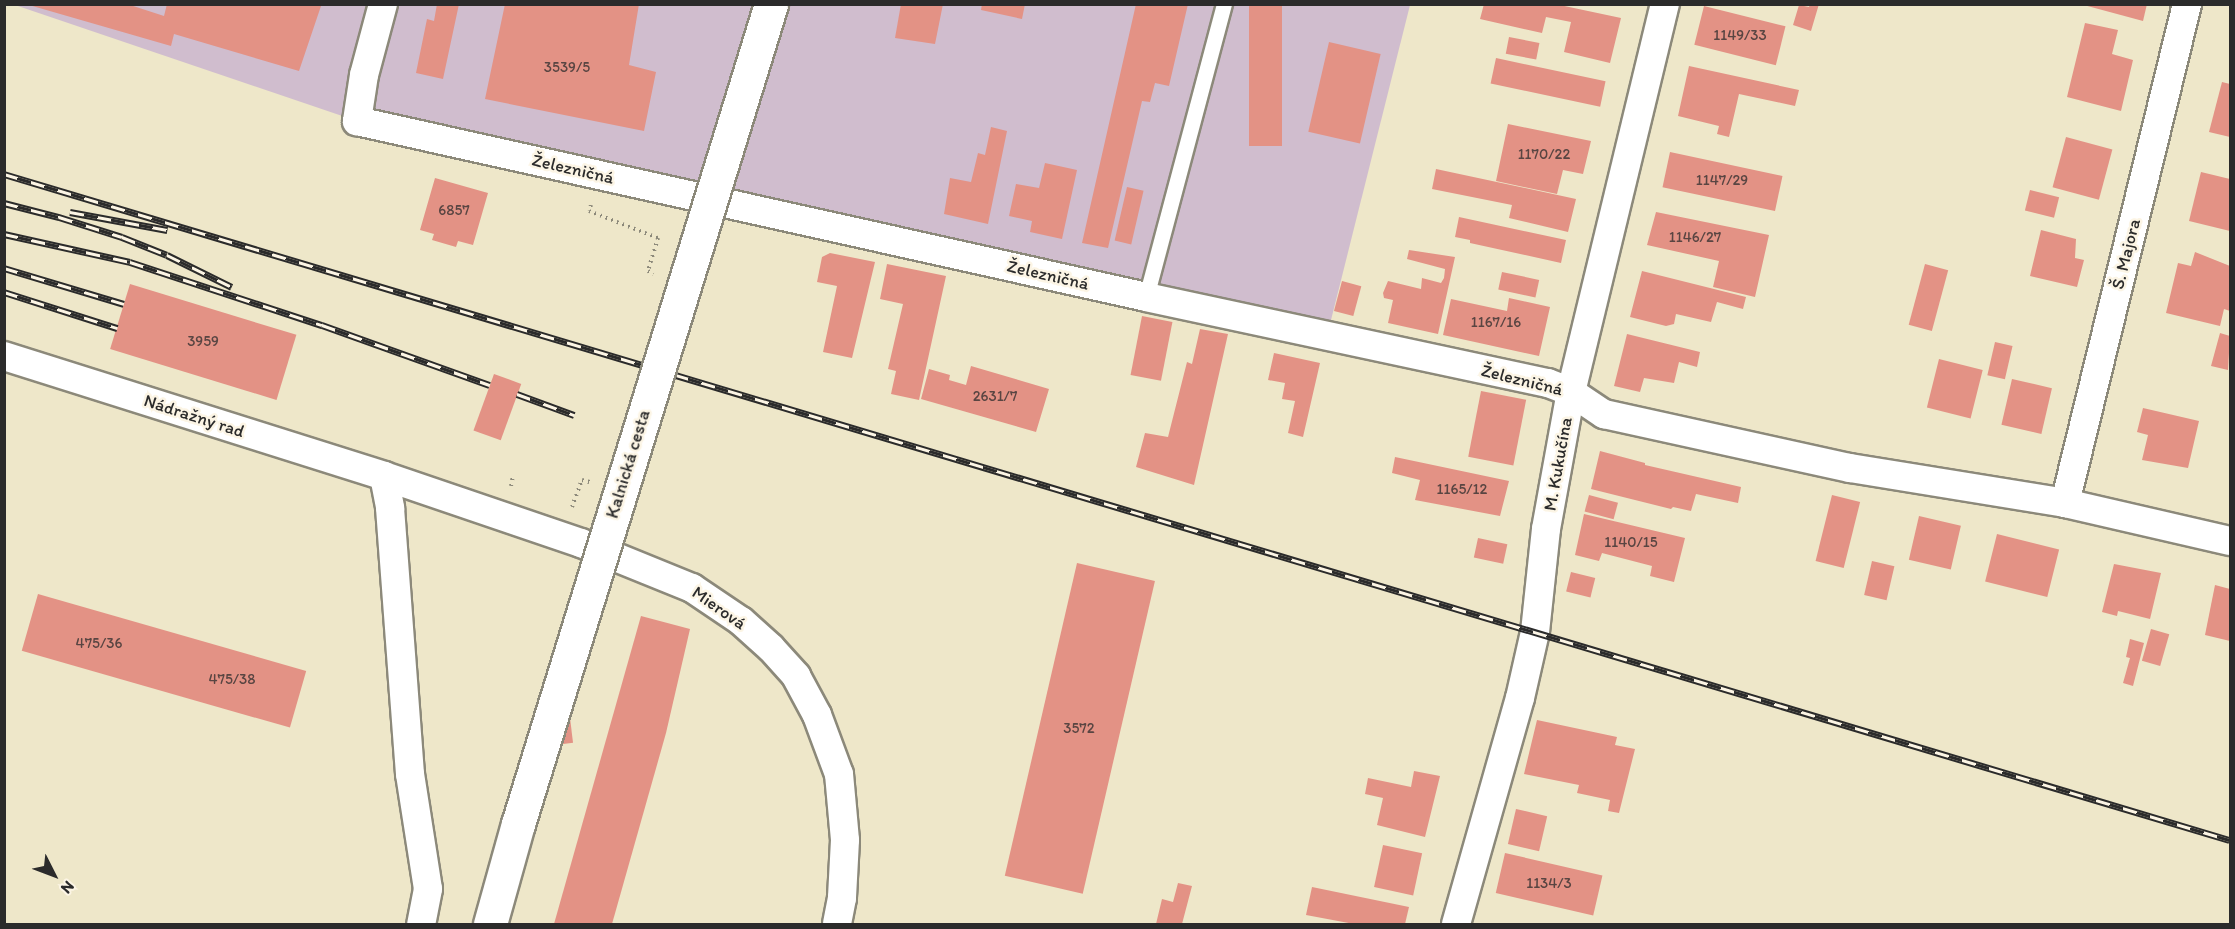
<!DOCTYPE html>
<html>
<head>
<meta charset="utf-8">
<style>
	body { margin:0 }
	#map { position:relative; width:2235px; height:929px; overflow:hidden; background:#eee7c9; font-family:Itim,sans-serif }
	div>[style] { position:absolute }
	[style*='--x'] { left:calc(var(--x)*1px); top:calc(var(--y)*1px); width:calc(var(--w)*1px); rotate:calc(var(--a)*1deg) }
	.industrial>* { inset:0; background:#d0bdce }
	.building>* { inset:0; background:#e39285; transform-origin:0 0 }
	.path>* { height:4px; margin-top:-2px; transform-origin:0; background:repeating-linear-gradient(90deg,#8c897a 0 1.5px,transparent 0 6px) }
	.roads { filter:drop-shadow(2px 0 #8c897a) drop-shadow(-2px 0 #8c897a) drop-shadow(0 2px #8c897a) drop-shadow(0 -2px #8c897a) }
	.service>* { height:15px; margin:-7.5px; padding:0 7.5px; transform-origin:7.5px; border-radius:7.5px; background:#fff }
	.minor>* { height:28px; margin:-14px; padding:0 14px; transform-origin:14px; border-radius:14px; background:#fff }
	.rail>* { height:7px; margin-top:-3.5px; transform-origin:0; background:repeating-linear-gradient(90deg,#fcf5e5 0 14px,#2b2b2b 0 28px); box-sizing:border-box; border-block:2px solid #2b2b2b }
	.bridges { filter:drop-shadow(2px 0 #8c897a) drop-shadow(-2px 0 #8c897a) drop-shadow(0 2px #8c897a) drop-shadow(0 -2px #8c897a) }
	.primary-bridge>* { height:33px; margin:-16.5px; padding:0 16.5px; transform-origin:16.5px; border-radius:16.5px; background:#fff }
	span { translate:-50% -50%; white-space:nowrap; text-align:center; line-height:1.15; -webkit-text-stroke:5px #fcf5e5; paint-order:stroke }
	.number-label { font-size:15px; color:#594542 }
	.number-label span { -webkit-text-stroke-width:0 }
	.street-label { font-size:18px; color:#2b2b2b }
	.frame { position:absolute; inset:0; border:6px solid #2b2b2b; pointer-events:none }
	.north { position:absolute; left:24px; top:845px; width:60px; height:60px; -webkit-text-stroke:4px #fcf5e5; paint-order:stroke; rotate:132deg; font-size:16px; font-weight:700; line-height:24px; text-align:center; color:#2b2b2b }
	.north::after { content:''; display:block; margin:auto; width:21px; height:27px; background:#2b2b2b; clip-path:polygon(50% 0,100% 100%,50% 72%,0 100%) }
</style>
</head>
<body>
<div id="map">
	<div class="industrial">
		<div style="clip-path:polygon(15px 5px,1410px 5px,1327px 336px,357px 121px)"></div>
	</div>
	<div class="building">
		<div style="clip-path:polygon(127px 4px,164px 16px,167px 4px,321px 6px,299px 71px,174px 34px,171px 46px,29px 5px)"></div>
		<div style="clip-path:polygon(437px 4px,459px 4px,443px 79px,416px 73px,427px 19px,434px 21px)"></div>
		<div style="clip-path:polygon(505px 4px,639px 4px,629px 65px,656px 72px,644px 131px,485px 99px)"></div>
		<div style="clip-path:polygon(901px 4px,943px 4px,935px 44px,895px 38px)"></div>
		<div style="clip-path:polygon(982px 4px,1025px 4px,1022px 19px,981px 10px)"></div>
		<div style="clip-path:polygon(1136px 4px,1188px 4px,1169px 86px,1155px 83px,1150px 102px,1142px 101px,1108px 248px,1082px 243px)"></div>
		<div style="left:1249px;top:4px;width:33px;height:142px"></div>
		<div style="clip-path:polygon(1484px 4px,1555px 4px,1621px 18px,1610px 63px,1564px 52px,1571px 22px,1546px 17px,1542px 33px,1480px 19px)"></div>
		<div style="clip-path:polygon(1810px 4px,1819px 4px,1811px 31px,1793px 25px,1799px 5px,1809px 7px)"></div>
		<div style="clip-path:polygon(2080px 4px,2147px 4px,2143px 21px)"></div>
		<div style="left:1704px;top:6px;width:84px;height:40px;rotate:14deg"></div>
		<div style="clip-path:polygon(2085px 23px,2118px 30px,2112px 54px,2133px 60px,2121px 111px,2067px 97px)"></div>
		<div style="left:1509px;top:37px;width:31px;height:17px;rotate:11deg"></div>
		<div style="left:1329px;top:42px;width:53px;height:92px;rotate:13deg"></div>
		<div style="left:1496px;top:58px;width:112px;height:26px;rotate:12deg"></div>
		<div style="clip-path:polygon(1689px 66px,1799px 90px,1795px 106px,1739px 94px,1729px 137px,1717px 134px,1719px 126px,1678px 116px)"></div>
		<div style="clip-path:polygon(2222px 82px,2230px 84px,2230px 137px,2209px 132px)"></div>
		<div style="clip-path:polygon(1508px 124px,1591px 141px,1583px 174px,1563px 170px,1557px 194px,1496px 181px)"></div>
		<div style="clip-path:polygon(991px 127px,1007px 131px,988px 224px,944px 214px,950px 178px,971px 182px,978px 153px,985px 155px)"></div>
		<div style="left:2066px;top:137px;width:48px;height:52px;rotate:15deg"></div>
		<div style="left:1670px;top:152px;width:115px;height:36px;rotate:12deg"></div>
		<div style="clip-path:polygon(1045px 163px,1077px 170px,1062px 239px,1030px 232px,1032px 221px,1009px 216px,1016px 184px,1039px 188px)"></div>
		<div style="clip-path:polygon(1436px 169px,1576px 199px,1568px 232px,1509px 218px,1512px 205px,1432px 189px)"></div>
		<div style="clip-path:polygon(2201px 172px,2230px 179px,2230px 231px,2189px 221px)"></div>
		<div style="clip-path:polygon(435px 178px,488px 193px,473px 245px,458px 241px,456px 247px,432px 240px,434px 234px,420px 230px)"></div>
		<div style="left:1127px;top:187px;width:17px;height:55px;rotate:13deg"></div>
		<div style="left:2030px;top:190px;width:30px;height:21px;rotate:14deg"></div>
		<div style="clip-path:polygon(1656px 212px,1769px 235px,1755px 297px,1713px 287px,1719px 261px,1647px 245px)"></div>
		<div style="clip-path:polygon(1459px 217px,1566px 240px,1561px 263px,1470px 243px,1470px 240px,1455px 237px)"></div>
		<div style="clip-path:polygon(2041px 230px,2076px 239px,2075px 258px,2084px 260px,2077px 287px,2030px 276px)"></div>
		<div style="clip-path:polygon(1409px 250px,1455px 257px,1438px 334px,1388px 323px,1393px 300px,1384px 298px,1383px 293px,1388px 281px,1421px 289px,1422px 278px,1441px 283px,1444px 278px,1445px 269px,1407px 259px)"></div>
		<div style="clip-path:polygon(2195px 252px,2230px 266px,2230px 311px,2224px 309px,2220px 326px,2166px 313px,2178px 263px,2191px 266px)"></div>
		<div style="clip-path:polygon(830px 253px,875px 262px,852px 358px,823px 352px,837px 286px,817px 282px,822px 257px)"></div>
		<div style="clip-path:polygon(887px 264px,946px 276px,919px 400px,891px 394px,896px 371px,888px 369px,903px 304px,880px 299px)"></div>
		<div style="left:1925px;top:264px;width:24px;height:63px;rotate:15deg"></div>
		<div style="clip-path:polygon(1642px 271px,1746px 297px,1743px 309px,1717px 302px,1711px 322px,1676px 314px,1674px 324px,1666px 326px,1630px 317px)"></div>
		<div style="left:1502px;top:272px;width:38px;height:18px;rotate:12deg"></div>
		<div style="left:1342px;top:281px;width:20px;height:31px;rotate:15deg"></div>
		<div style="left:130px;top:284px;width:174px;height:68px;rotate:17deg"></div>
		<div style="clip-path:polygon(1509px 298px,1550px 307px,1539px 356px,1443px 335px,1451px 299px,1507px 311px)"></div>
		<div style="left:1142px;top:316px;width:31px;height:60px;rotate:11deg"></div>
		<div style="clip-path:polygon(1200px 329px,1228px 334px,1194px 485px,1136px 467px,1145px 433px,1168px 437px,1187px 362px,1192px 364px)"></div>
		<div style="clip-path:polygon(2220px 333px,2230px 336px,2228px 370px,2211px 366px)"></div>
		<div style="clip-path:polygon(1627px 334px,1700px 352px,1697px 367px,1679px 362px,1674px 383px,1644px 378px,1640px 392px,1614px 386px)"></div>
		<div style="left:1995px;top:342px;width:18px;height:34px;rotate:13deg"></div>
		<div style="clip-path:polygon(1274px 353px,1320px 363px,1303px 437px,1288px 433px,1295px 401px,1282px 399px,1285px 383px,1268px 380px)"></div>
		<div style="left:1939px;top:359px;width:45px;height:50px;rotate:14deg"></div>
		<div style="clip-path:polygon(971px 366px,1049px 389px,1036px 432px,921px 399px,929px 369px,950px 375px,949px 380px,966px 385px)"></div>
		<div style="left:494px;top:374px;width:29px;height:60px;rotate:20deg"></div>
		<div style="left:2012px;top:379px;width:41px;height:47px;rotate:13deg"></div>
		<div style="left:1481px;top:391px;width:46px;height:67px;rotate:11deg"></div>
		<div style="clip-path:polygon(2143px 408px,2199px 421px,2188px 468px,2142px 460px,2148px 435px,2137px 432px)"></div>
		<div style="clip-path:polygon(1600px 451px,1645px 463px,1645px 465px,1741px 487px,1738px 503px,1696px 494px,1691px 511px,1673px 507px,1671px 509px,1591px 489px)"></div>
		<div style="clip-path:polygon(1395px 457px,1509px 481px,1500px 516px,1415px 500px,1420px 480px,1392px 473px)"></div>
		<div style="left:1589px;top:495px;width:30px;height:17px;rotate:15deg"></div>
		<div style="left:1832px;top:495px;width:29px;height:68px;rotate:14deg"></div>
		<div style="clip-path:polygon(1584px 514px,1685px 538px,1674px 582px,1650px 576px,1652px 566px,1602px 553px,1599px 561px,1575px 555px)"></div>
		<div style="left:1919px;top:516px;width:43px;height:45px;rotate:13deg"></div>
		<div style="left:1997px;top:534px;width:64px;height:49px;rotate:14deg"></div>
		<div style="left:1478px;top:538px;width:30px;height:20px;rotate:12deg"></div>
		<div style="left:1872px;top:561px;width:23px;height:35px;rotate:13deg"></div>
		<div style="left:1077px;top:563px;width:80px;height:321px;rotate:13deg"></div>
		<div style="clip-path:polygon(2114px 564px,2161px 573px,2150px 619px,2118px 611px,2117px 616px,2102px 612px)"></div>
		<div style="left:1571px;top:572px;width:25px;height:20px;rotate:14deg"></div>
		<div style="clip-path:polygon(2215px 585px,2230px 589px,2230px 641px,2205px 635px)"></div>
		<div style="left:38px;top:594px;width:279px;height:59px;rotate:16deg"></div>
		<div style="clip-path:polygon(641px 616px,690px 629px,666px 733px,612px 924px,554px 924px)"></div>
		<div style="left:2151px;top:629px;width:19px;height:33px;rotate:16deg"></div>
		<div style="clip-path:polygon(2130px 639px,2144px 643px,2133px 686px,2123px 683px,2130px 658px,2126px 657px)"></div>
		<div style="left:570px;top:718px;width:25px;height:38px;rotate:83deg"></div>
		<div style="clip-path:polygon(1537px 720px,1617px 737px,1615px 745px,1635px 749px,1619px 813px,1608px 811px,1610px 800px,1577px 793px,1579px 785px,1524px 774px)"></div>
		<div style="clip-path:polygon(1414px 771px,1440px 776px,1425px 837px,1377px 825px,1383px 798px,1365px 794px,1368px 778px,1411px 787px)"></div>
		<div style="left:1516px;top:809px;width:32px;height:36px;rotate:13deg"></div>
		<div style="left:1383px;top:845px;width:40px;height:43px;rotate:12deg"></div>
		<div style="left:1505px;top:853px;width:100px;height:41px;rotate:13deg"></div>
		<div style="clip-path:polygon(1178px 883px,1192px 886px,1182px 924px,1156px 924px,1162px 899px,1173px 902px)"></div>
		<div style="clip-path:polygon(1312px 887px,1409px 907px,1405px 924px,1354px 924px,1306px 915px)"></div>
	</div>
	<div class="path">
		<div style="--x:591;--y:205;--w:6;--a:108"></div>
		<div style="--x:589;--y:211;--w:74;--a:21.4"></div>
		<div style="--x:658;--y:238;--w:34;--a:107"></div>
		<div style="--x:648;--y:271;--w:6;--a:31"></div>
		<div style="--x:511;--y:486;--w:10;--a:-79"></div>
		<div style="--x:572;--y:507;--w:29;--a:-70"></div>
		<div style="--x:582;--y:480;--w:8;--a:14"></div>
	</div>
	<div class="roads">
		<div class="service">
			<div style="--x:1146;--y:297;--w:303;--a:-75.1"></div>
		</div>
		<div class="minor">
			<div style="--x:383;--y:4;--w:73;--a:105"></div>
			<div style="--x:364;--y:75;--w:47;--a:98.7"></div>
			<div style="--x:357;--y:121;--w:808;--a:12.57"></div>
			<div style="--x:1146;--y:297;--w:411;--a:12.1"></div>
			<div style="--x:1548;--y:383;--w:25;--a:21"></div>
			<div style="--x:1571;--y:392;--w:40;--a:34"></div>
			<div style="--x:1604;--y:414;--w:252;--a:12.4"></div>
			<div style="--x:1850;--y:468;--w:218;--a:9.2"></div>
			<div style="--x:2065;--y:503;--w:169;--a:13"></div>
			<div style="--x:4;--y:356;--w:398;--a:17.5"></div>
			<div style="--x:384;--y:476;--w:208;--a:18.8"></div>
			<div style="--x:581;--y:543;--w:120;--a:22.1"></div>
			<div style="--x:692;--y:588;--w:59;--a:34"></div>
			<div style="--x:741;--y:621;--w:40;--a:42"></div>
			<div style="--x:771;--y:648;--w:38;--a:48"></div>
			<div style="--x:796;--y:676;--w:44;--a:61.7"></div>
			<div style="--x:817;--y:715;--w:63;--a:69.6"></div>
			<div style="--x:839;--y:774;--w:66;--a:84.8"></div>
			<div style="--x:845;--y:840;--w:58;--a:93"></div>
			<div style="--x:842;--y:898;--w:26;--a:101"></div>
			<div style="--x:384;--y:476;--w:33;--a:79"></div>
			<div style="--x:390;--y:508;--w:267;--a:85.7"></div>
			<div style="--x:410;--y:774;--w:116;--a:81.1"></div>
			<div style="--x:428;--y:889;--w:36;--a:101"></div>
			<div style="--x:2065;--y:503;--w:514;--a:-76.26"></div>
			<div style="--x:1456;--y:924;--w:235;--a:-74.2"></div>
			<div style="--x:1520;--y:698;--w:68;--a:-77.2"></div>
			<div style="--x:1535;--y:632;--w:104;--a:-83.9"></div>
			<div style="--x:1546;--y:529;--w:139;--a:-79.7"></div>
			<div style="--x:1571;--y:392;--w:399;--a:-76.4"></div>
		</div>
	</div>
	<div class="rail">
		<div style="--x:4;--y:174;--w:2323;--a:16.66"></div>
		<div style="--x:4;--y:203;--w:57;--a:14.3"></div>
		<div style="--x:59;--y:217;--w:66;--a:17.6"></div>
		<div style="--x:122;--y:237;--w:48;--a:21.8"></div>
		<div style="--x:167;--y:255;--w:72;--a:26.2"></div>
		<div style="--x:70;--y:212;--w:99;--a:10.5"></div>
		<div style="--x:4;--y:234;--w:129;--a:12.5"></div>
		<div style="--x:130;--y:262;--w:202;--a:18.2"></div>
		<div style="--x:322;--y:325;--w:178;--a:19.7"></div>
		<div style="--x:4;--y:268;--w:125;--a:16.7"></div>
		<div style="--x:4;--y:292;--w:119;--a:17.7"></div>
		<div style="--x:517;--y:394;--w:61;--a:20.2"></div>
	</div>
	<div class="bridges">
		<div class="primary-bridge">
			<div style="--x:490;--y:924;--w:104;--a:-74.4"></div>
			<div style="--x:518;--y:824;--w:858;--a:-72.85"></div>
		</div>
	</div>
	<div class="number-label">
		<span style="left:1740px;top:36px">1149/33</span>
		<span style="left:567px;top:68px">3539/5</span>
		<span style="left:1544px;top:155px">1170/22</span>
		<span style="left:1722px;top:181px">1147/29</span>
		<span style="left:454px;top:211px">6857</span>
		<span style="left:1695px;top:238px">1146/27</span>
		<span style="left:1496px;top:323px">1167/16</span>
		<span style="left:203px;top:342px">3959</span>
		<span style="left:995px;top:397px">2631/7</span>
		<span style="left:1462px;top:490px">1165/12</span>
		<span style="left:1631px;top:543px">1140/15</span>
		<span style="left:99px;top:644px">475/36</span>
		<span style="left:232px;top:680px">475/38</span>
		<span style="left:1079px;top:729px">3572</span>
		<span style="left:1549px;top:884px">1134/3</span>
	</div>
	<div class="street-label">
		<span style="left:573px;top:169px;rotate:13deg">Železničná</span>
		<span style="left:2126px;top:254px;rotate:-76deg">Š. Majora</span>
		<span style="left:1048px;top:275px;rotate:13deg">Železničná</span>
		<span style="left:1522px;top:380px;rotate:14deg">Železničná</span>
		<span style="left:194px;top:416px;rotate:18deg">Nádražný rad</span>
		<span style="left:628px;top:464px;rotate:-73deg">Kalnická cesta</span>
		<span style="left:1558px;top:464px;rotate:-80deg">M. Kukučína</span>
		<span style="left:719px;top:608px;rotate:35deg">Mierová</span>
	</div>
	<div class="frame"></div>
	<div class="north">N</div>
</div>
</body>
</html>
